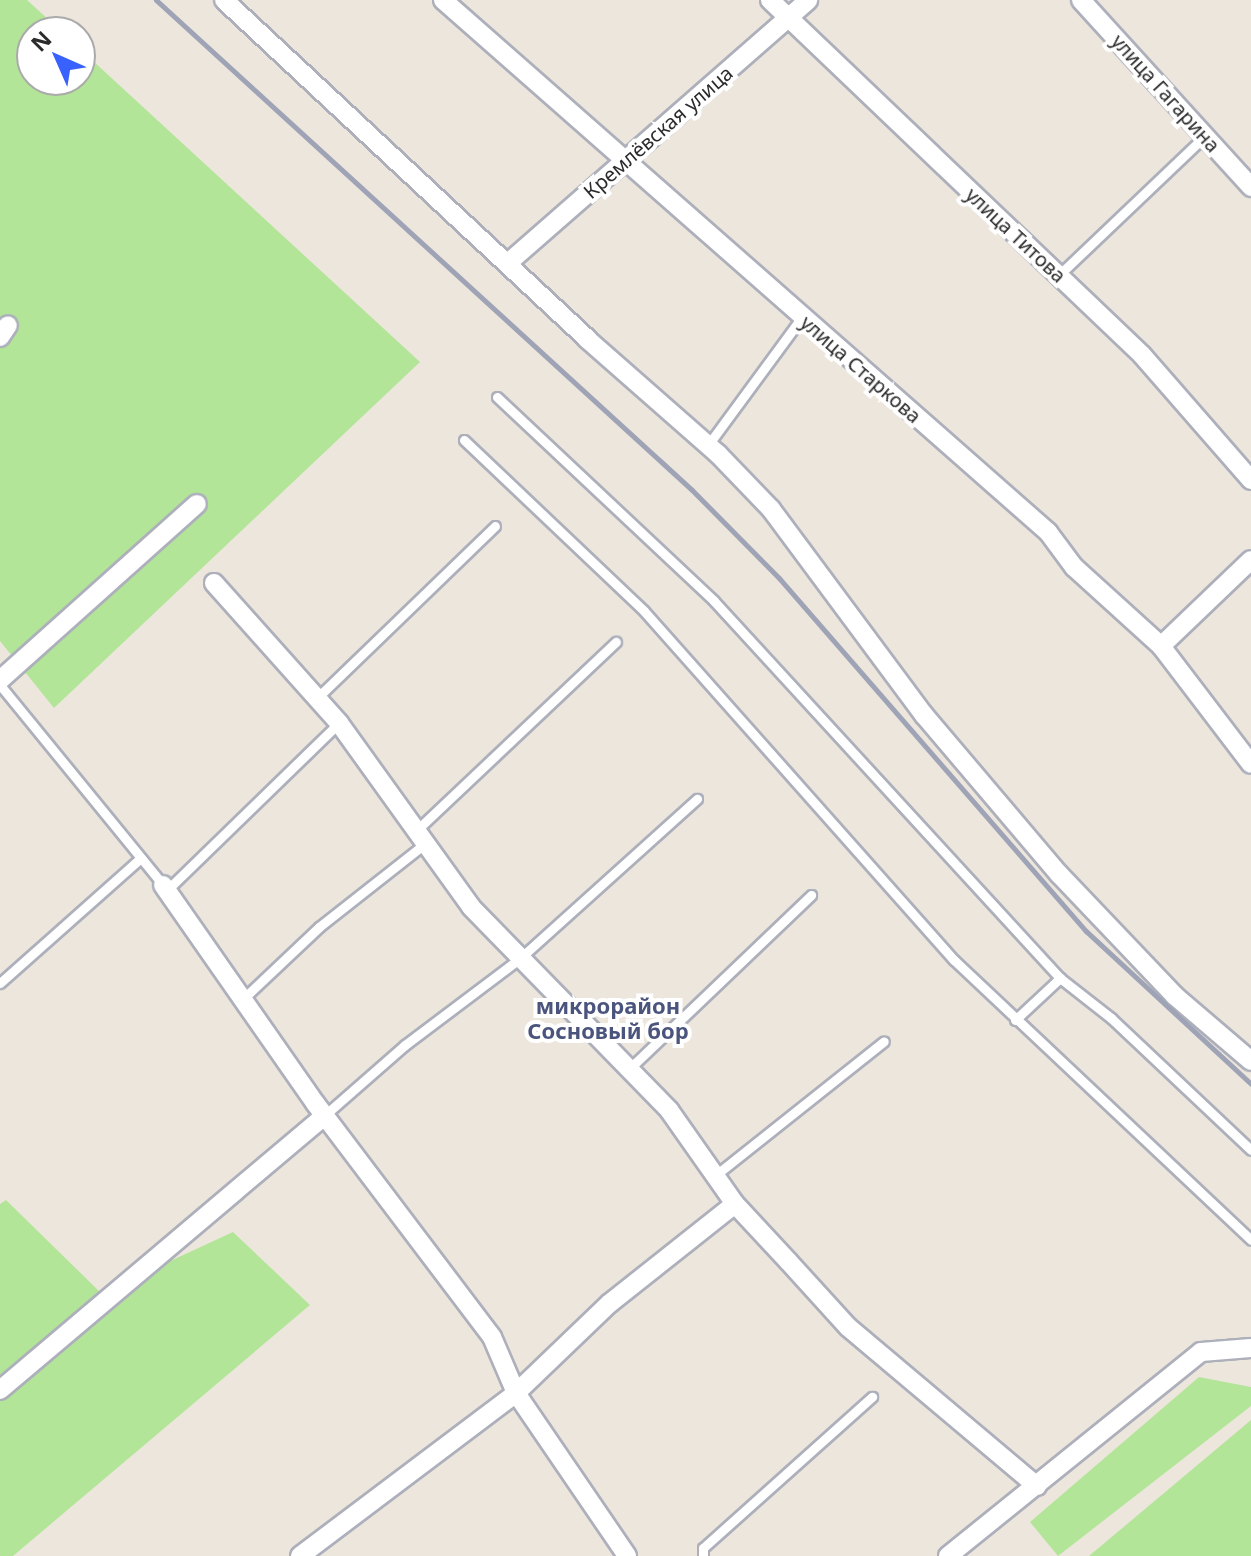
<!DOCTYPE html>
<html>
<head>
<meta charset="utf-8">
<style>
	body { margin:0 }
	#map { position:relative; width:1251px; height:1556px; overflow:hidden; background:#ede6dd; font-family:"Noto Sans",sans-serif }
	div>[style] { position:absolute }
	[style*='--x'] { left:calc(var(--x)*1px); top:calc(var(--y)*1px); width:calc(var(--w)*1px); rotate:calc(var(--a)*1deg) }
	.green>* { inset:0; background:#b3e598 }
	.roads { filter:drop-shadow(2px 0 #adb0bb) drop-shadow(-2px 0 #adb0bb) drop-shadow(0 2px #adb0bb) drop-shadow(0 -2px #adb0bb) }
	.lane>* { height:9px; margin:-4.5px; padding:0 4.5px; transform-origin:4.5px; border-radius:4.5px; background:#fff }
	.street>* { height:18px; margin:-9px; padding:0 9px; transform-origin:9px; border-radius:9px; background:#fff }
	.rail>* { height:5px; margin:-2.5px; padding:0 2.5px; transform-origin:2.5px; border-radius:2.5px; background:#9fa3b6 }
	span { translate:-50% -50%; white-space:nowrap; text-align:center; line-height:1.15; -webkit-text-stroke:8px #fff; paint-order:stroke }
	.street-label { font-size:20px; color:#2b2b2b }
	.neighbourhood-label { font-size:22px; color:#4a547d; font-weight:700 }
	.north { position:absolute; left:16px; top:16px; width:80px; height:80px; box-sizing:border-box; background:#fff; border:2px solid #aaa; border-radius:50%; rotate:315deg; font-size:22px; font-weight:700; line-height:32px; text-align:center; color:#2b2b2b }
	.north::after { content:''; display:block; margin:auto; width:28px; height:36px; background:#3961fe; clip-path:polygon(50% 0,100% 100%,50% 72%,0 100%) }
</style>
</head>
<body>
<div id="map">
	<div class="green">
		<div style="clip-path:polygon(0 0,27px 0,62px 32px,32px 32px,32px 80px,80px 80px,80px 49px,420px 362px,54px 708px,0 641px)"></div>
		<div style="clip-path:polygon(6px 1200px,101px 1293px,233px 1232px,310px 1305px,13px 1556px,0 1556px,0 1204px)"></div>
		<div style="clip-path:polygon(1199px 1377px,1251px 1387px,1251px 1406px,1058px 1556px,1030px 1522px)"></div>
		<div style="clip-path:polygon(1251px 1420px,1251px 1556px,1089px 1556px)"></div>
	</div>
	<div class="roads">
		<div class="lane">
			<div style="--x:1059;--y:275;--w:202;--a:-43.6"></div>
			<div style="--x:497;--y:397;--w:298;--a:43.2"></div>
			<div style="--x:714;--y:601;--w:512;--a:47.46"></div>
			<div style="--x:1060;--y:978;--w:65;--a:38.1"></div>
			<div style="--x:1111;--y:1018;--w:192;--a:43.3"></div>
			<div style="--x:464;--y:440;--w:248;--a:43.5"></div>
			<div style="--x:644;--y:611;--w:467;--a:48.4"></div>
			<div style="--x:954;--y:960;--w:408;--a:43.3"></div>
			<div style="--x:708;--y:445;--w:159;--a:-53.7"></div>
			<div style="--x:0;--y:685;--w:258;--a:50.8"></div>
			<div style="--x:318;--y:697;--w:246;--a:-44"></div>
			<div style="--x:419;--y:828;--w:271;--a:-43.4"></div>
			<div style="--x:167;--y:890;--w:240;--a:-44.2"></div>
			<div style="--x:0;--y:983;--w:188;--a:-41.6"></div>
			<div style="--x:244;--y:998;--w:103;--a:-43.4"></div>
			<div style="--x:319;--y:927;--w:137;--a:-38.2"></div>
			<div style="--x:1015;--y:1020;--w:62;--a:-43"></div>
			<div style="--x:629;--y:1069;--w:252;--a:-43.7"></div>
			<div style="--x:325;--y:1115;--w:106;--a:-41.2"></div>
			<div style="--x:405;--y:1045;--w:141;--a:-37"></div>
			<div style="--x:518;--y:960;--w:241;--a:-42"></div>
			<div style="--x:717;--y:1174;--w:213;--a:-38.5"></div>
			<div style="--x:703;--y:1556;--w:8;--a:-90"></div>
			<div style="--x:703;--y:1548;--w:227;--a:-41.8"></div>
		</div>
		<div class="street">
			<div style="--x:224;--y:0;--w:497;--a:43"></div>
			<div style="--x:587;--y:339;--w:174;--a:41.3"></div>
			<div style="--x:718;--y:454;--w:76;--a:46.1"></div>
			<div style="--x:771;--y:509;--w:257;--a:53.4"></div>
			<div style="--x:924;--y:715;--w:209;--a:49.7"></div>
			<div style="--x:1059;--y:874;--w:168;--a:46.4"></div>
			<div style="--x:1175;--y:996;--w:100;--a:40.5"></div>
			<div style="--x:443;--y:0;--w:806;--a:41.33"></div>
			<div style="--x:1048;--y:532;--w:44;--a:53.4"></div>
			<div style="--x:1074;--y:567;--w:118;--a:42.2"></div>
			<div style="--x:1161;--y:646;--w:148;--a:52.7"></div>
			<div style="--x:770;--y:0;--w:514;--a:43.66"></div>
			<div style="--x:1142;--y:355;--w:166;--a:48.9"></div>
			<div style="--x:1081;--y:0;--w:253;--a:47.7"></div>
			<div style="--x:508;--y:263;--w:399;--a:-41.2"></div>
			<div style="--x:0;--y:337;--w:14;--a:-56"></div>
			<div style="--x:214;--y:583;--w:188;--a:48.2"></div>
			<div style="--x:339;--y:723;--w:226;--a:54.3"></div>
			<div style="--x:471;--y:907;--w:284;--a:45.7"></div>
			<div style="--x:669;--y:1110;--w:115;--a:54.9"></div>
			<div style="--x:735;--y:1204;--w:78;--a:47.1"></div>
			<div style="--x:788;--y:1261;--w:89;--a:47.7"></div>
			<div style="--x:848;--y:1327;--w:247;--a:40.1"></div>
			<div style="--x:1161;--y:646;--w:124;--a:-43.7"></div>
			<div style="--x:0;--y:680;--w:264;--a:-41.8"></div>
			<div style="--x:163;--y:885;--w:266;--a:55.1"></div>
			<div style="--x:315;--y:1103;--w:293;--a:52.9"></div>
			<div style="--x:492;--y:1337;--w:61;--a:66.8"></div>
			<div style="--x:516;--y:1393;--w:197;--a:55.7"></div>
			<div style="--x:0;--y:1390;--w:426;--a:-40.2"></div>
			<div style="--x:300;--y:1556;--w:271;--a:-37"></div>
			<div style="--x:516;--y:1393;--w:130;--a:-43.8"></div>
			<div style="--x:610;--y:1303;--w:159;--a:-38.4"></div>
			<div style="--x:948;--y:1556;--w:325;--a:-38.9"></div>
			<div style="--x:1201;--y:1352;--w:50;--a:-4.6"></div>
		</div>
	</div>
	<div class="rail">
		<div style="--x:156;--y:0;--w:726;--a:42.43"></div>
		<div style="--x:692;--y:490;--w:124;--a:45.3"></div>
		<div style="--x:779;--y:578;--w:468;--a:49"></div>
		<div style="--x:1086;--y:931;--w:225;--a:42.8"></div>
	</div>
	<div class="street-label">
		<span style="left:1166px;top:93px;rotate:48deg">улица Гагарина</span>
		<span style="left:658px;top:132px;rotate:-41deg">Кремлёвская улица</span>
		<span style="left:1016px;top:235px;rotate:43deg">улица Титова</span>
		<span style="left:861px;top:369px;rotate:41deg">улица Старкова</span>
	</div>
	<div class="neighbourhood-label">
		<span style="left:608px;top:1018px">микрорайон<br>Сосновый бор</span>
	</div>
	<div class="north">N</div>
</div>
</body>
</html>
